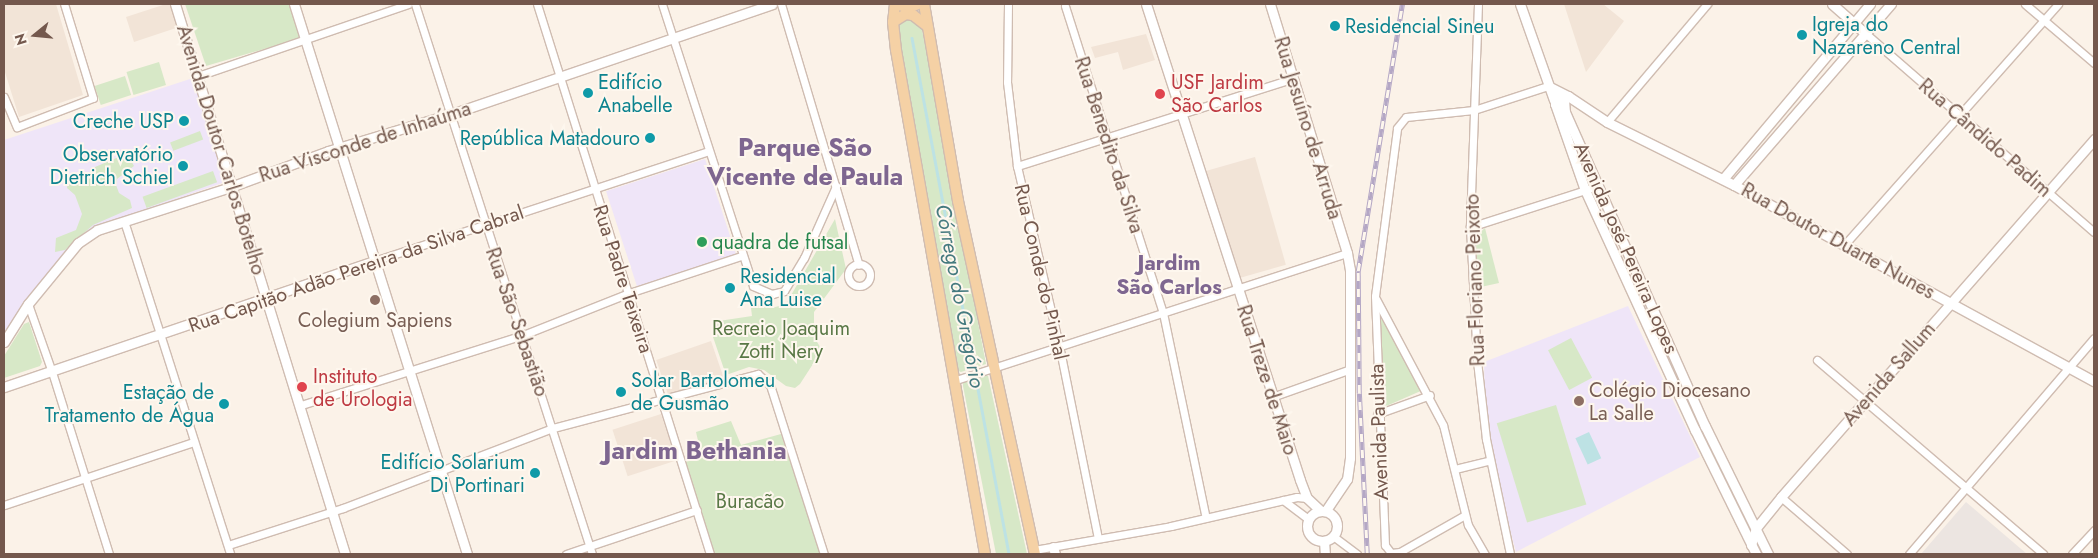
<!DOCTYPE html>
<html>
<head>
<meta charset="utf-8">
<style>
	body { margin:0 }
	#map { position:relative; width:2098px; height:558px; overflow:hidden; background:#fbf2e8; font-family:Jost,sans-serif }
	div>[style] { position:absolute }
	[style*='--x'] { left:calc(var(--x)*1px); top:calc(var(--y)*1px); width:calc(var(--w)*1px); rotate:calc(var(--a)*1deg) }
	.residential>* { inset:0; background:#f2e4d7; transform-origin:0 0 }
	.industrial>* { inset:0; background:#ece5e1 }
	.education>* { inset:0; background:#efe5f8; transform-origin:0 0 }
	.green>* { inset:0; background:#d7e8c7; transform-origin:0 0 }
	.water>* { inset:0; background:#bde2e4; transform-origin:0 0 }
	.stream>* { height:2.5px; margin:-1.25px; padding:0 1.25px; transform-origin:1.25px; border-radius:1.25px; background:#bde2e4 }
	.roads { filter:drop-shadow(1px 0 #cfbcb1) drop-shadow(-1px 0 #cfbcb1) drop-shadow(0 1px #cfbcb1) drop-shadow(0 -1px #cfbcb1) }
	.minor>* { height:7px; margin:-3.5px; padding:0 3.5px; transform-origin:3.5px; border-radius:3.5px; background:#fff }
	.minor>.ring { margin:-3.5px; padding:0; box-sizing:content-box; background:none; border:7px solid #fff; border-radius:50% }
	.tertiary>* { height:9px; margin:-4.5px; padding:0 4.5px; transform-origin:4.5px; border-radius:4.5px; background:#fff }
	.tertiary>.ring { margin:-4.5px; padding:0; box-sizing:content-box; background:none; border:9px solid #fff; border-radius:50% }
	.secondary>* { height:9px; margin:-4.5px; padding:0 4.5px; transform-origin:4.5px; border-radius:4.5px; background:#fff }
	.primary>* { height:10px; margin:-5px; padding:0 5px; transform-origin:5px; border-radius:5px; background:#f5d1a5 }
	.rail>* { height:4.5px; margin-top:-2.25px; transform-origin:0; background:repeating-linear-gradient(90deg,#fef7ee 0 8px,#b4a7c5 0 16px); box-sizing:border-box; border-block:1px solid #b4a7c5 }
	.dots>* { width:14px; height:14px; translate:-50% -50%; box-sizing:border-box; border:2px solid #fef7ee; border-radius:50% }
	span { translate:-50% -50%; white-space:nowrap; text-align:center; line-height:1.15; -webkit-text-stroke:4px #fef7ee; paint-order:stroke }
	.culture-label { font-size:20px; color:#0d838f }
	.left { translate:0 -50%; text-align:left }
	.right { translate:-100% -50%; text-align:right }
	.health-label { font-size:20px; color:#be3a42 }
	.street-label { font-size:20px; color:#74584d }
	.leisure-label { font-size:20px; color:#27864d }
	.education-label { font-size:20px; color:#785e54 }
	.park-label { font-size:20px; color:#597846 }
	.neighbourhood-label { font-size:21px; color:#7e6690; font-weight:700 }
	.water-label { font-size:21px; color:#457a7f; font-style:italic }
	.district-label { font-size:25px; color:#7e6690; font-weight:700 }
	.frame { position:absolute; inset:0; border:5px solid #74584d; pointer-events:none }
	.north { position:absolute; left:10px; top:10px; width:50px; height:50px; -webkit-text-stroke:4px #fef7ee; paint-order:stroke; rotate:253deg; font-size:14px; font-weight:700; line-height:20px; text-align:center; color:#74584d }
	.north::after { content:''; display:block; margin:auto; width:18px; height:22px; background:#74584d; clip-path:polygon(50% 0,100% 100%,50% 72%,0 100%) }
</style>
</head>
<body>
<div id="map">
	<div class="residential">
		<div style="clip-path:polygon(4px 4px,56px 4px,83px 95px,19px 117px,4px 69px)"></div>
		<div style="clip-path:polygon(166px 4px,171px 4px,179px 27px,134px 42px,126px 17px)"></div>
		<div style="clip-path:polygon(1564px 4px,1603px 4px,1624px 21px,1586px 72px)"></div>
		<div style="clip-path:polygon(1146px 34px,1155px 60px,1123px 70px,1118px 52px,1095px 58px,1091px 47px)"></div>
		<div style="left:1255px;top:157px;width:112px;height:51px;rotate:74deg"></div>
		<div style="left:711px;top:341px;width:40px;height:58px;rotate:71deg"></div>
		<div style="left:661px;top:414px;width:49px;height:51px;rotate:72deg"></div>
	</div>
	<div class="industrial">
		<div style="clip-path:polygon(1966px 502px,2027px 554px,1921px 554px)"></div>
	</div>
	<div class="education">
		<div style="clip-path:polygon(193px 78px,225px 182px,96px 227px,4px 336px,4px 140px)"></div>
		<div style="left:705px;top:159px;width:100px;height:104px;rotate:72deg"></div>
		<div style="clip-path:polygon(1628px 306px,1700px 457px,1516px 552px,1486px 439px,1484px 362px)"></div>
	</div>
	<div class="green">
		<div style="clip-path:polygon(185px 4px,292px 4px,301px 35px,298px 39px,206px 66px)"></div>
		<div style="clip-path:polygon(909px 18px,921px 24px,986px 364px,961px 372px,958px 371px,897px 26px)"></div>
		<div style="left:159px;top:62px;width:24px;height:34px;rotate:73deg"></div>
		<div style="left:125px;top:76px;width:20px;height:32px;rotate:72deg"></div>
		<div style="left:200px;top:131px;width:9px;height:32px;rotate:69deg"></div>
		<div style="clip-path:polygon(121px 156px,129px 157px,134px 166px,117px 179px,116px 185px,119px 193px,130px 200px,132px 208px,93px 225px,65px 250px,55px 252px,56px 238px,76px 230px,82px 214px,75px 195px,67px 188px,68px 180px,85px 179px,95px 167px)"></div>
		<div style="left:213px;top:171px;width:12px;height:75px;rotate:70deg"></div>
		<div style="clip-path:polygon(835px 219px,846px 269px,814px 312px,814px 337px,822px 350px,800px 384px,795px 388px,786px 386px,764px 370px,749px 367px,726px 375px,713px 337px,712px 322px,752px 316px,751px 308px,757px 304px,772px 308px,786px 304px)"></div>
		<div style="clip-path:polygon(1485px 228px,1499px 283px,1476px 288px,1475px 237px)"></div>
		<div style="clip-path:polygon(1380px 319px,1384px 320px,1423px 390px,1384px 407px)"></div>
		<div style="clip-path:polygon(29px 322px,42px 362px,40px 366px,4px 378px,4px 356px,24px 324px)"></div>
		<div style="left:1571px;top:338px;width:45px;height:26px;rotate:62deg"></div>
		<div style="clip-path:polygon(985px 375px,988px 376px,1027px 554px,996px 554px,963px 386px,963px 382px)"></div>
		<div style="left:1556px;top:405px;width:104px;height:62px;rotate:73deg"></div>
		<div style="clip-path:polygon(731px 421px,741px 445px,781px 434px,821px 554px,712px 554px,685px 462px,702px 458px,696px 432px)"></div>
	</div>
	<div class="water">
		<div style="left:1589px;top:432px;width:29px;height:15px;rotate:65deg"></div>
	</div>
	<div class="stream">
		<div style="--x:912;--y:38;--w:525;--a:79.35"></div>
	</div>
	<div class="roads">
		<div class="minor">
			<div style="--x:415;--y:4;--w:578;--a:72.16"></div>
			<div style="--x:537;--y:4;--w:577;--a:72.54"></div>
			<div style="--x:662;--y:4;--w:296;--a:72.1"></div>
			<div style="--x:753;--y:286;--w:21;--a:23"></div>
			<div style="--x:772;--y:294;--w:12;--a:-14"></div>
			<div style="--x:784;--y:291;--w:39;--a:-59"></div>
			<div style="--x:804;--y:258;--w:79;--a:-66"></div>
			<div style="--x:781;--y:4;--w:272;--a:73.4"></div>
			<div style="--x:1008;--y:4;--w:78;--a:90.7"></div>
			<div style="--x:1007;--y:82;--w:85;--a:83.2"></div>
			<div style="--x:1017;--y:166;--w:184;--a:76.8"></div>
			<div style="--x:1059;--y:345;--w:197;--a:78.6"></div>
			<div style="--x:1478;--y:4;--w:223;--a:92.1"></div>
			<div style="--x:1470;--y:227;--w:134;--a:87"></div>
			<div style="--x:1477;--y:361;--w:79;--a:83.4"></div>
			<div style="--x:1486;--y:439;--w:117;--a:78.2"></div>
			<div style="--x:2025;--y:4;--w:91;--a:40.5"></div>
			<div style="--x:1065;--y:6;--w:322;--a:72.3"></div>
			<div style="--x:1163;--y:313;--w:209;--a:78.2"></div>
			<div style="--x:1865;--y:33;--w:303;--a:41"></div>
			<div style="--x:198;--y:76;--w:222;--a:-18.9"></div>
			<div style="--x:4;--y:97;--w:33;--a:67"></div>
			<div style="--x:17;--y:127;--w:81;--a:-20.9"></div>
			<div style="--x:93;--y:98;--w:98;--a:-107.1"></div>
			<div style="--x:1607;--y:122;--w:155;--a:-49.7"></div>
			<div style="--x:1017;--y:166;--w:287;--a:-17.6"></div>
			<div style="--x:124;--y:221;--w:349;--a:72.3"></div>
			<div style="--x:1470;--y:227;--w:134;--a:-17.8"></div>
			<div style="--x:1845;--y:244;--w:321;--a:-48.4"></div>
			<div style="--x:374;--y:261;--w:352;--a:-18.2"></div>
			<div class="ring" style="left:848px;top:264px;width:15px;height:15px"></div>
			<div style="--x:1376;--y:299;--w:143;--a:62"></div>
			<div style="--x:1443;--y:425;--w:103;--a:76"></div>
			<div style="--x:1468;--y:525;--w:34;--a:60"></div>
			<div style="--x:28;--y:304;--w:72;--a:70.6"></div>
			<div style="--x:52;--y:372;--w:191;--a:72.6"></div>
			<div style="--x:1817;--y:360;--w:298;--a:40.6"></div>
			<div style="--x:956;--y:380;--w:411;--a:-18"></div>
			<div style="--x:1272;--y:397;--w:81;--a:-19.6"></div>
			<div style="--x:301;--y:405;--w:233;--a:-17.5"></div>
			<div style="--x:523;--y:335;--w:114;--a:-21.6"></div>
			<div style="--x:629;--y:293;--w:118;--a:-18.3"></div>
			<div style="--x:1377;--y:414;--w:56;--a:-19.7"></div>
			<div style="--x:1455;--y:469;--w:36;--a:-14"></div>
			<div style="--x:1781;--y:497;--w:87;--a:40.8"></div>
			<div style="--x:1283;--y:500;--w:31;--a:37"></div>
			<div style="--x:4;--y:505;--w:199;--a:-18.4"></div>
			<div style="--x:1465;--y:515;--w:75;--a:150.4"></div>
			<div style="--x:1400;--y:552;--w:9;--a:174"></div>
			<div style="--x:1391;--y:553;--w:10;--a:-127"></div>
			<div style="--x:1385;--y:545;--w:249;--a:-92.3"></div>
			<div style="--x:1375;--y:296;--w:169;--a:-82.5"></div>
			<div style="--x:1397;--y:128;--w:14;--a:-51"></div>
			<div style="--x:1406;--y:117;--w:68;--a:-5.9"></div>
			<div style="--x:1474;--y:110;--w:78;--a:-18"></div>
			<div style="--x:1333;--y:536;--w:30;--a:37"></div>
			<div style="--x:228;--y:545;--w:121;--a:-17.8"></div>
			<div style="--x:343;--y:508;--w:225;--a:-20.9"></div>
			<div style="--x:553;--y:428;--w:212;--a:-14.8"></div>
			<div style="--x:758;--y:374;--w:16;--a:43"></div>
			<div style="--x:770;--y:385;--w:177;--a:72.3"></div>
			<div style="--x:1034;--y:550;--w:139;--a:-9.9"></div>
			<div style="--x:1171;--y:526;--w:129;--a:-13"></div>
			<div style="--x:1297;--y:497;--w:10;--a:6"></div>
			<div style="--x:566;--y:554;--w:138;--a:-18.6"></div>
			<div style="--x:1909;--y:554;--w:284;--a:-49.4"></div>
			<div style="--x:2072;--y:554;--w:33;--a:-47"></div>
		</div>
		<div class="tertiary">
			<div style="--x:1146;--y:4;--w:500;--a:72.07"></div>
			<div style="--x:1300;--y:480;--w:19;--a:69"></div>
			<div style="--x:1307;--y:498;--w:18;--a:43"></div>
			<div style="--x:1270;--y:4;--w:261;--a:72.8"></div>
			<div style="--x:1347;--y:253;--w:17;--a:80"></div>
			<div style="--x:1350;--y:270;--w:188;--a:90"></div>
			<div style="--x:1350;--y:458;--w:21;--a:98"></div>
			<div style="--x:1347;--y:479;--w:37;--a:124"></div>
			<div style="--x:1520;--y:4;--w:102;--a:70.5"></div>
			<div style="--x:1734;--y:185;--w:410;--a:28.6"></div>
			<div style="--x:233;--y:186;--w:101;--a:-20.2"></div>
			<div style="--x:328;--y:151;--w:135;--a:-16.8"></div>
			<div style="--x:457;--y:112;--w:333;--a:-18.9"></div>
			<div class="ring" style="left:1307px;top:511px;width:21px;height:21px"></div>
			<div style="--x:1324;--y:541;--w:13;--a:86"></div>
			<div style="--x:1751;--y:545;--w:18;--a:-74"></div>
			<div style="--x:1756;--y:528;--w:40;--a:-51"></div>
			<div style="--x:1781;--y:497;--w:476;--a:-48.8"></div>
			<div style="--x:1053;--y:547;--w:7;--a:74"></div>
		</div>
		<div class="secondary">
			<div style="--x:175;--y:4;--w:576;--a:72.82"></div>
			<div style="--x:294;--y:4;--w:577;--a:72.54"></div>
			<div style="--x:1832;--y:4;--w:44;--a:41.3"></div>
			<div style="--x:1548;--y:86;--w:20;--a:27"></div>
			<div style="--x:1562;--y:96;--w:6;--a:0"></div>
			<div style="--x:1568;--y:96;--w:47;--a:33.7"></div>
			<div style="--x:1607;--y:122;--w:142;--a:26.4"></div>
			<div style="--x:1734;--y:185;--w:240;--a:-49.1"></div>
			<div style="--x:1555;--y:104;--w:91;--a:70.8"></div>
			<div style="--x:1585;--y:190;--w:264;--a:65.4"></div>
			<div style="--x:1695;--y:430;--w:138;--a:63.8"></div>
			<div style="--x:1563;--y:105;--w:8;--a:-173"></div>
			<div style="--x:1555;--y:104;--w:8;--a:-83"></div>
			<div style="--x:1556;--y:96;--w:9;--a:21"></div>
			<div style="--x:1564;--y:99;--w:13;--a:86"></div>
			<div style="--x:1565;--y:112;--w:344;--a:66"></div>
			<div style="--x:1705;--y:426;--w:143;--a:63.8"></div>
			<div style="--x:1723;--y:179;--w:229;--a:-50"></div>
			<div style="--x:4;--y:342;--w:45;--a:-57.7"></div>
			<div style="--x:28;--y:304;--w:79;--a:-50.7"></div>
			<div style="--x:78;--y:243;--w:23;--a:-34"></div>
			<div style="--x:97;--y:230;--w:143;--a:-17.9"></div>
			<div style="--x:4;--y:387;--w:391;--a:-18.8"></div>
		</div>
		<div class="primary">
			<div style="--x:895;--y:4;--w:18;--a:96"></div>
			<div style="--x:893;--y:22;--w:28;--a:84"></div>
			<div style="--x:896;--y:50;--w:512;--a:79.99"></div>
			<div style="--x:897;--y:4;--w:12;--a:20"></div>
			<div style="--x:908;--y:8;--w:11;--a:-22"></div>
			<div style="--x:924;--y:4;--w:200;--a:80.2"></div>
			<div style="--x:958;--y:201;--w:361;--a:77.7"></div>
			<div style="--x:893;--y:22;--w:15;--a:-32"></div>
			<div style="--x:906;--y:14;--w:7;--a:8"></div>
			<div style="--x:913;--y:15;--w:18;--a:38"></div>
		</div>
	</div>
	<div class="rail">
		<div style="--x:1367;--y:554;--w:161;--a:-92.8"></div>
		<div style="--x:1359;--y:393;--w:122;--a:-90.5"></div>
		<div style="--x:1358;--y:271;--w:271;--a:-80.6"></div>
	</div>
	<div class="dots">
		<div style="left:1335px;top:26px;background:#0f9aa8"></div>
		<div style="left:1802px;top:35px;background:#0f9aa8"></div>
		<div style="left:588px;top:93px;background:#0f9aa8"></div>
		<div style="left:1160px;top:94px;background:#e0444e"></div>
		<div style="left:184px;top:121px;background:#0f9aa8"></div>
		<div style="left:650px;top:138px;background:#0f9aa8"></div>
		<div style="left:183px;top:166px;background:#0f9aa8"></div>
		<div style="left:702px;top:242px;background:#2e9e5b"></div>
		<div style="left:730px;top:288px;background:#0f9aa8"></div>
		<div style="left:375px;top:300px;background:#8d6e63"></div>
		<div style="left:302px;top:387px;background:#e0444e"></div>
		<div style="left:621px;top:392px;background:#0f9aa8"></div>
		<div style="left:1579px;top:401px;background:#8d6e63"></div>
		<div style="left:224px;top:404px;background:#0f9aa8"></div>
		<div style="left:535px;top:473px;background:#0f9aa8"></div>
	</div>
	<div class="culture-label">
		<span class="left" style="left:1812px;top:36px">Igreja do<br>Nazareno Central</span>
		<span class="left" style="left:1345px;top:26px">Residencial Sineu</span>
		<span class="left" style="left:598px;top:94px">Edifício<br>Anabelle</span>
		<span class="right" style="left:174px;top:121px">Creche USP</span>
		<span class="right" style="left:640px;top:138px">República Matadouro</span>
		<span class="right" style="left:173px;top:166px">Observatório<br>Dietrich Schiel</span>
		<span class="left" style="left:740px;top:288px">Residencial<br>Ana Luise</span>
		<span class="left" style="left:631px;top:392px">Solar Bartolomeu<br>de Gusmão</span>
		<span class="right" style="left:214px;top:404px">Estação de<br>Tratamento de Água</span>
		<span class="right" style="left:525px;top:474px">Edifício Solarium<br>Di Portinari</span>
	</div>
	<div class="health-label">
		<span class="left" style="left:1171px;top:94px">USF Jardim<br>São Carlos</span>
		<span class="left" style="left:313px;top:388px">Instituto<br>de Urologia</span>
	</div>
	<div class="street-label">
		<span style="left:1308px;top:128px;rotate:73deg">Rua Jesuíno de Arruda</span>
		<span style="left:1985px;top:138px;rotate:41deg">Rua Cândido Padim</span>
		<span style="left:365px;top:142px;rotate:-18deg">Rua Visconde de Inhaúma</span>
		<span style="left:1109px;top:145px;rotate:72deg">Rua Benedito da Silva</span>
		<span style="left:221px;top:150px;rotate:73deg">Avenida Doutor Carlos Botelho</span>
		<span style="left:1838px;top:241px;rotate:29deg">Rua Doutor Duarte Nunes</span>
		<span style="left:1626px;top:248px;rotate:66deg">Avenida José Pereira Lopes</span>
		<span style="left:356px;top:269px;rotate:-19deg">Rua Capitão Adão Pereira da Silva Cabral</span>
		<span style="left:1041px;top:272px;rotate:77deg">Rua Conde do Pinhal</span>
		<span style="left:623px;top:279px;rotate:72deg">Rua Padre Teixeira</span>
		<span style="left:1475px;top:280px;rotate:-92deg">Rua Floriano Peixoto</span>
		<span style="left:517px;top:322px;rotate:71deg">Rua São Sebastião</span>
		<span style="left:1889px;top:374px;rotate:-49deg">Avenida Sallum</span>
		<span style="left:1267px;top:380px;rotate:72deg">Rua Treze de Maio</span>
		<span style="left:1379px;top:432px;rotate:-92deg">Avenida Paulista</span>
	</div>
	<div class="leisure-label">
		<span class="left" style="left:712px;top:242px">quadra de futsal</span>
	</div>
	<div class="education-label">
		<span style="left:375px;top:320px">Colegium Sapiens</span>
		<span class="left" style="left:1589px;top:402px">Colégio Diocesano<br>La Salle</span>
	</div>
	<div class="park-label">
		<span style="left:781px;top:340px">Recreio Joaquim<br>Zotti Nery</span>
		<span style="left:750px;top:501px">Buracão</span>
	</div>
	<div class="neighbourhood-label">
		<span style="left:1169px;top:275px">Jardim<br>São Carlos</span>
	</div>
	<div class="water-label">
		<span style="left:960px;top:296px;rotate:79deg">Córrego do Gregório</span>
	</div>
	<div class="district-label">
		<span style="left:805px;top:162px">Parque São<br>Vicente de Paula</span>
		<span style="left:695px;top:450px">Jardim Bethania</span>
	</div>
	<div class="frame"></div>
	<div class="north">N</div>
</div>
</body>
</html>
